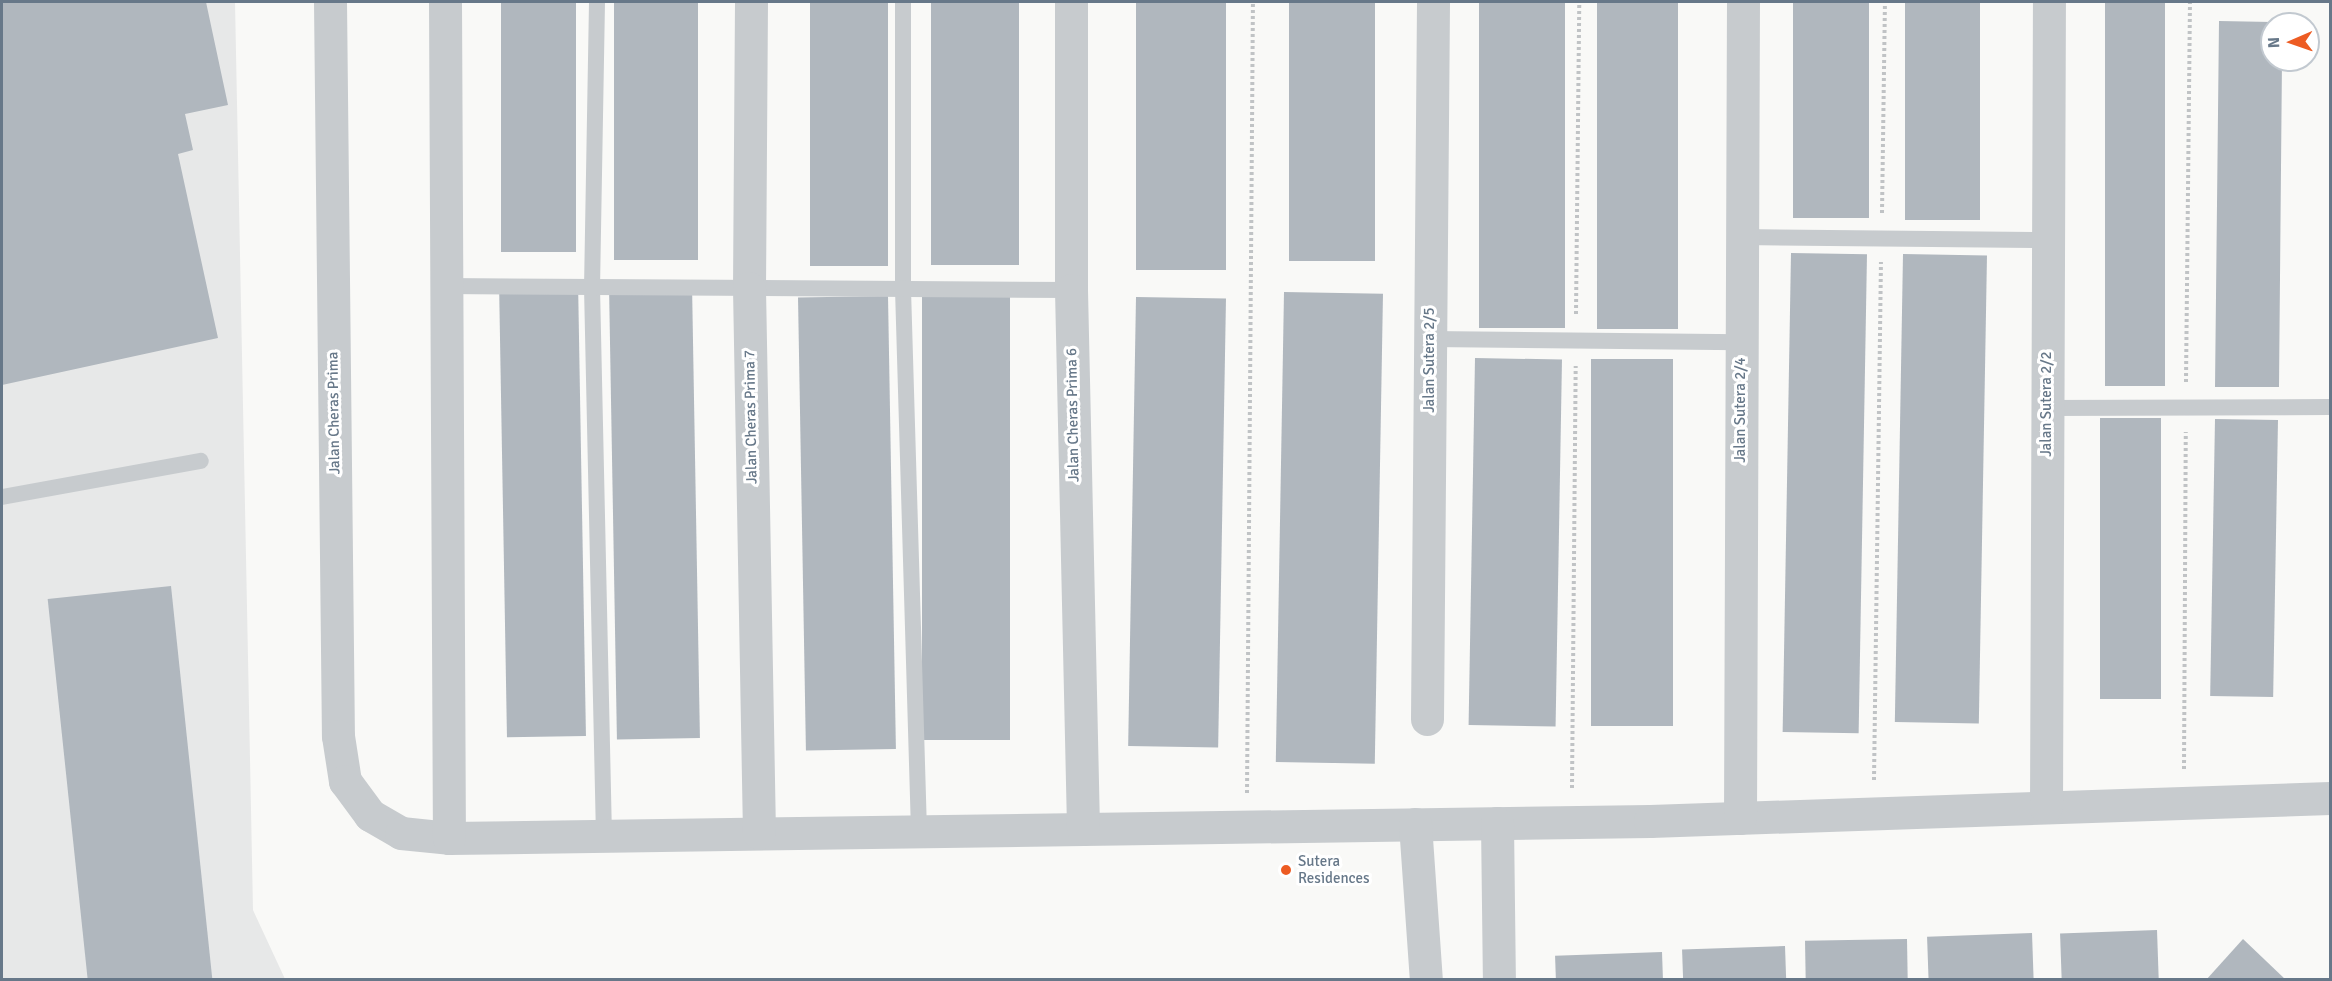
<!DOCTYPE html>
<html>
<head>
<meta charset="utf-8">
<style>
	body { margin:0 }
	#map { position:relative; width:2332px; height:981px; overflow:hidden; background:#f9f9f7; font-family:Signika,sans-serif }
	div>[style] { position:absolute }
	[style*='--x'] { left:calc(var(--x)*1px); top:calc(var(--y)*1px); width:calc(var(--w)*1px); rotate:calc(var(--a)*1deg) }
	.built>* { inset:0; background:#e7e8e8 }
	.building>* { inset:0; background:#b0b7be; transform-origin:0 0 }
	.path>* { height:4px; margin-top:-2px; transform-origin:0; background:repeating-linear-gradient(90deg,#c0c3c5 0 3px,transparent 0 6px) }
	.service>* { height:16px; margin:-8px; padding:0 8px; transform-origin:8px; border-radius:8px; background:#c7cbce }
	.minor>* { height:33px; margin:-16.5px; padding:0 16.5px; transform-origin:16.5px; border-radius:16.5px; background:#c7cbce }
	.dots>* { width:16px; height:16px; translate:-50% -50%; box-sizing:border-box; border:3px solid #fff; border-radius:50% }
	span { translate:-50% -50%; white-space:nowrap; text-align:center; line-height:1.15; -webkit-text-stroke:6px #fff; paint-order:stroke }
	.street-label { font-size:15px; color:#677889 }
	.poi-label { font-size:15px; color:#677889 }
	.left { translate:0 -50%; text-align:left }
	.frame { position:absolute; inset:0; border:3px solid #677889; pointer-events:none }
	.north { position:absolute; left:2260px; top:12px; width:60px; height:60px; box-sizing:border-box; background:#fff; border:2px solid #c2c9d0; border-radius:50%; rotate:268deg; font-size:16px; font-weight:700; line-height:24px; text-align:center; color:#677889 }
	.north::after { content:''; display:block; margin:auto; width:21px; height:27px; background:#ed5c23; clip-path:polygon(50% 0,100% 100%,50% 72%,0 100%) }
</style>
</head>
<body>
<div id="map">
	<div class="built">
		<div style="clip-path:polygon(2px 2px,235px 2px,253px 910px,285px 979px,2px 980px)"></div>
	</div>
	<div class="building">
		<div style="clip-path:polygon(2px 2px,206px 2px,228px 105px,185px 114px,193px 150px,178px 154px,218px 338px,2px 385px)"></div>
		<div style="left:501px;top:2px;width:75px;height:250px"></div>
		<div style="left:614px;top:2px;width:84px;height:258px"></div>
		<div style="left:810px;top:2px;width:78px;height:264px"></div>
		<div style="left:931px;top:2px;width:88px;height:263px"></div>
		<div style="left:1136px;top:2px;width:90px;height:268px"></div>
		<div style="left:1289px;top:2px;width:86px;height:259px"></div>
		<div style="left:1479px;top:2px;width:86px;height:326px"></div>
		<div style="left:1597px;top:2px;width:81px;height:327px"></div>
		<div style="left:1793px;top:2px;width:76px;height:216px"></div>
		<div style="left:1905px;top:2px;width:75px;height:218px"></div>
		<div style="left:2105px;top:2px;width:60px;height:384px"></div>
		<div style="clip-path:polygon(2219px 21px,2272px 22px,2272px 60px,2282px 60px,2279px 387px,2215px 387px)"></div>
		<div style="left:1791px;top:253px;width:76px;height:479px;rotate:1deg"></div>
		<div style="left:1903px;top:254px;width:84px;height:468px;rotate:1deg"></div>
		<div style="left:578px;top:280px;width:456px;height:79px;rotate:89deg"></div>
		<div style="left:692px;top:284px;width:454px;height:83px;rotate:89deg"></div>
		<div style="left:1284px;top:292px;width:99px;height:470px;rotate:1deg"></div>
		<div style="left:922px;top:295px;width:88px;height:445px"></div>
		<div style="left:888px;top:296px;width:453px;height:90px;rotate:89deg"></div>
		<div style="left:1136px;top:297px;width:90px;height:449px;rotate:1deg"></div>
		<div style="left:1475px;top:358px;width:87px;height:367px;rotate:1deg"></div>
		<div style="left:1591px;top:359px;width:82px;height:367px"></div>
		<div style="left:2100px;top:418px;width:61px;height:281px"></div>
		<div style="left:2215px;top:419px;width:63px;height:277px;rotate:1deg"></div>
		<div style="left:171px;top:586px;width:396px;height:124px;rotate:84deg"></div>
		<div style="left:2157px;top:930px;width:50px;height:97px;rotate:88deg"></div>
		<div style="left:2032px;top:933px;width:47px;height:105px;rotate:88deg"></div>
		<div style="left:1907px;top:939px;width:41px;height:102px;rotate:89deg"></div>
		<div style="clip-path:polygon(2243px 939px,2286px 980px,2206px 980px)"></div>
		<div style="left:1785px;top:946px;width:34px;height:103px;rotate:88deg"></div>
		<div style="left:1662px;top:952px;width:28px;height:107px;rotate:88deg"></div>
	</div>
	<div class="path">
		<div style="--x:1882;--y:213;--w:211;--a:-89.2"></div>
		<div style="--x:1576;--y:314;--w:312;--a:-89.4"></div>
		<div style="--x:2186;--y:382;--w:380;--a:-89.4"></div>
		<div style="--x:2184;--y:769;--w:337;--a:-89.7"></div>
		<div style="--x:1874;--y:780;--w:518;--a:-89.23"></div>
		<div style="--x:1572;--y:788;--w:422;--a:-89.5"></div>
		<div style="--x:1247;--y:793;--w:791;--a:-89.57"></div>
	</div>
	<div class="service">
		<div style="--x:597;--y:2;--w:285;--a:91"></div>
		<div style="--x:592;--y:287;--w:549;--a:88.75"></div>
		<div style="--x:903;--y:2;--w:287;--a:90"></div>
		<div style="--x:903;--y:289;--w:542;--a:88.31"></div>
		<div style="--x:1742;--y:237;--w:306;--a:0.6"></div>
		<div style="--x:444;--y:286;--w:627;--a:0.37"></div>
		<div style="--x:1430;--y:339;--w:311;--a:0.6"></div>
		<div style="--x:2047;--y:408;--w:283;--a:-0.2"></div>
		<div style="--x:2;--y:497;--w:202;--a:-10.3"></div>
	</div>
	<div class="minor">
		<div style="--x:330;--y:2;--w:734;--a:89.38"></div>
		<div style="--x:338;--y:736;--w:46;--a:81.2"></div>
		<div style="--x:345;--y:781;--w:42;--a:53.7"></div>
		<div style="--x:370;--y:815;--w:36;--a:30"></div>
		<div style="--x:401;--y:833;--w:48;--a:5.9"></div>
		<div style="--x:449;--y:838;--w:1201;--a:-0.81"></div>
		<div style="--x:1650;--y:821;--w:680;--a:-1.94"></div>
		<div style="--x:445;--y:2;--w:836;--a:89.73"></div>
		<div style="--x:751;--y:2;--w:286;--a:90.4"></div>
		<div style="--x:749;--y:288;--w:545;--a:88.95"></div>
		<div style="--x:1071;--y:2;--w:288;--a:90"></div>
		<div style="--x:1071;--y:290;--w:539;--a:88.72"></div>
		<div style="--x:1427;--y:719;--w:717;--a:-89.52"></div>
		<div style="--x:2046;--y:807;--w:805;--a:-89.79"></div>
		<div style="--x:1740;--y:818;--w:816;--a:-89.79"></div>
		<div style="--x:1497;--y:823;--w:157;--a:89.3"></div>
		<div style="--x:1415;--y:824;--w:156;--a:86"></div>
	</div>
	<div class="dots">
		<div style="left:1286px;top:870px;background:#ed5c23"></div>
	</div>
	<div class="street-label">
		<span style="left:1430px;top:360px;rotate:-90deg">Jalan Sutera 2/5</span>
		<span style="left:2047px;top:404px;rotate:-90deg">Jalan Sutera 2/2</span>
		<span style="left:1741px;top:410px;rotate:-90deg">Jalan Sutera 2/4</span>
		<span style="left:334px;top:413px;rotate:-91deg">Jalan Cheras Prima</span>
		<span style="left:1073px;top:415px;rotate:-91deg">Jalan Cheras Prima 6</span>
		<span style="left:751px;top:417px;rotate:-91deg">Jalan Cheras Prima 7</span>
	</div>
	<div class="poi-label">
		<span class="left" style="left:1298px;top:870px">Sutera<br>Residences</span>
	</div>
	<div class="frame"></div>
	<div class="north">N</div>
</div>
</body>
</html>
